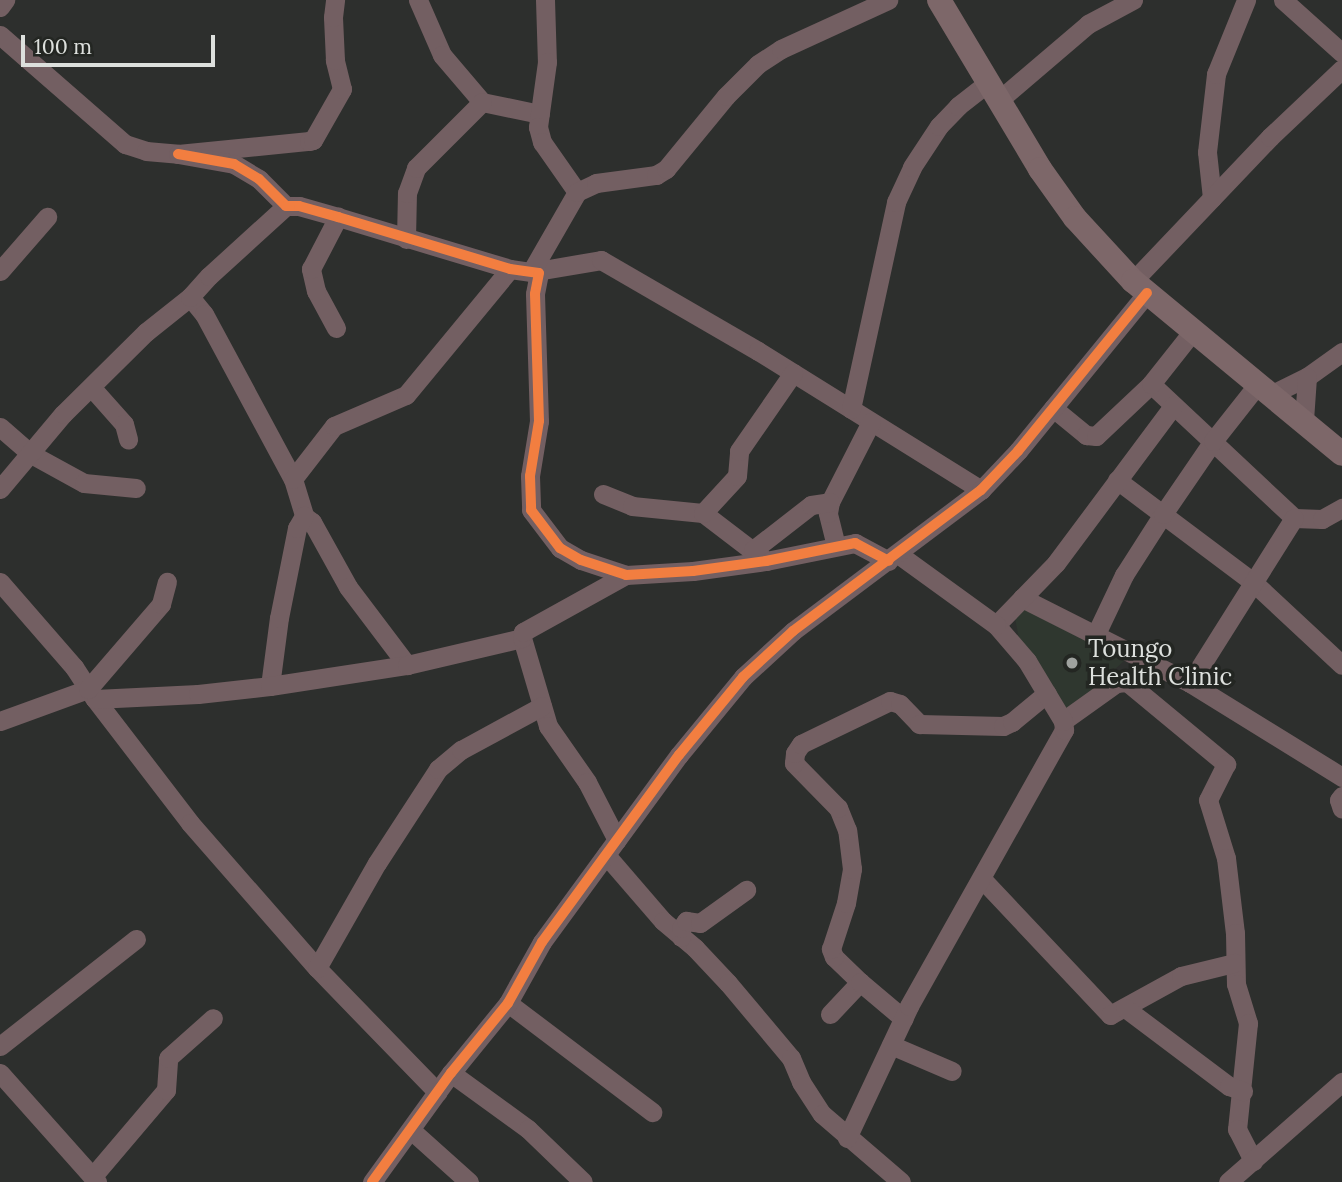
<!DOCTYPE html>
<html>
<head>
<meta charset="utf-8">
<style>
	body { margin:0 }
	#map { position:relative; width:1342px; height:1182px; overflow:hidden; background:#2d2f2d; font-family:Lora,serif }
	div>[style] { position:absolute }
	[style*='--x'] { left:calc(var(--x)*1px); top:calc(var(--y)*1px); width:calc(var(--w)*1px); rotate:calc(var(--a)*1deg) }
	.built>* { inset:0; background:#2f372f }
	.minor>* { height:19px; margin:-9.5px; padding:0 9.5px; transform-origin:9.5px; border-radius:9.5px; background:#735f62 }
	.major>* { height:24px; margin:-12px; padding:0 12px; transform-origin:12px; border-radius:12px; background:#7d6769 }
	.cycleway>* { height:10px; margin:-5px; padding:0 5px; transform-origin:5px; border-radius:5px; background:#f27e40 }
	.dots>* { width:19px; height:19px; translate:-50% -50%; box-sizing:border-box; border:4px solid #232622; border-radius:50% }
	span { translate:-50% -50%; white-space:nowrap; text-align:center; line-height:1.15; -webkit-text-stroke:7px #232622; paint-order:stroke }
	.poi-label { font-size:24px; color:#dde0dd }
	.left { translate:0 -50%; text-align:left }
	.scale { position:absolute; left:21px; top:35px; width:194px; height:32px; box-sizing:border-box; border:4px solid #dde0dd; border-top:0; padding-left:9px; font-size:21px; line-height:24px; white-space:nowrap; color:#dde0dd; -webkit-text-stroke:5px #232622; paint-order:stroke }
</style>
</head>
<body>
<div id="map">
	<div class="built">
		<div style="clip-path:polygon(1022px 604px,1128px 657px,1069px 713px,1025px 670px,1014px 613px)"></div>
	</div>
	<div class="minor">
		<div style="--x:418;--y:0;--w:60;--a:66.4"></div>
		<div style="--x:442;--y:55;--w:62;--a:49.6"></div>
		<div style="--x:482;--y:102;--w:59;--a:11.7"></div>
		<div style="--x:545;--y:0;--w:62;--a:88.2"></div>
		<div style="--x:547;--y:62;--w:66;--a:97.9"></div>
		<div style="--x:538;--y:127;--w:16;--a:75"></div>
		<div style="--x:542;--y:142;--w:61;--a:55"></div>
		<div style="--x:1283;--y:0;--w:79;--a:41.9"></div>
		<div style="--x:0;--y:7;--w:9;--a:-54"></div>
		<div style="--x:0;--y:35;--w:166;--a:41.1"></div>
		<div style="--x:125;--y:144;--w:22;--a:18"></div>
		<div style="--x:146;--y:151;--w:32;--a:5"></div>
		<div style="--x:178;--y:154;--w:132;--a:-5.7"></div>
		<div style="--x:309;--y:141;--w:4;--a:-14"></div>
		<div style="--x:313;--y:140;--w:59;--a:-60.4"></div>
		<div style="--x:342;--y:89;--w:30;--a:-104"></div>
		<div style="--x:335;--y:60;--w:43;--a:-92.7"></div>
		<div style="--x:333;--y:17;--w:17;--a:-83"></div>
		<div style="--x:998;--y:101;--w:118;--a:-40.5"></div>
		<div style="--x:1088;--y:24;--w:51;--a:-28.1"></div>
		<div style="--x:178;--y:154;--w:57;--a:10.1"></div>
		<div style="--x:234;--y:164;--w:29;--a:31"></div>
		<div style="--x:259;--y:179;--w:38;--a:45"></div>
		<div style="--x:286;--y:206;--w:13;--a:0"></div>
		<div style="--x:299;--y:206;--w:41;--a:15.8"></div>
		<div style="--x:338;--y:217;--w:180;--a:16.8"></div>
		<div style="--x:510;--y:269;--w:29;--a:8"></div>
		<div style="--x:539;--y:273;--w:21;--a:101"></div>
		<div style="--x:535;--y:294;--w:127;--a:88.2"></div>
		<div style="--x:539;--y:421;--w:56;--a:99.3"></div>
		<div style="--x:530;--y:476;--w:34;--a:88"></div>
		<div style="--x:531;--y:510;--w:48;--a:52.7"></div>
		<div style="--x:560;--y:548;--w:24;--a:30"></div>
		<div style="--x:581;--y:560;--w:47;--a:18.4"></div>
		<div style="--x:626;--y:575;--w:67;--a:-3.4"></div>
		<div style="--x:693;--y:571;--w:74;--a:-7.8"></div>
		<div style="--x:766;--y:561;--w:91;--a:-11.4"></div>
		<div style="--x:855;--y:543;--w:38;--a:28"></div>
		<div style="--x:1212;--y:198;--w:46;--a:-96.2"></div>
		<div style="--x:1207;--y:152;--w:79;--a:-83.4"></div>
		<div style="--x:1216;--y:74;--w:80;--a:-67.9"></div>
		<div style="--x:406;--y:239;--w:46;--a:-88.8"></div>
		<div style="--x:407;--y:193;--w:27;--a:-70"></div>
		<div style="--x:416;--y:168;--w:93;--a:-45"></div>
		<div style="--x:0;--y:271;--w:72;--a:-49"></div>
		<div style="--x:531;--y:272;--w:71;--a:-9.7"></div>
		<div style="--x:601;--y:260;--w:181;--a:30.1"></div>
		<div style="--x:758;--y:351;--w:263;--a:31.9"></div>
		<div style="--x:531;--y:272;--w:92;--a:-60.1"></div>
		<div style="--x:577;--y:192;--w:21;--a:-25"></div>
		<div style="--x:596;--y:183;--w:61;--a:-7.6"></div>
		<div style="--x:656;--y:175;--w:12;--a:-31"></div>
		<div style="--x:666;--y:169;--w:94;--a:-50.6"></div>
		<div style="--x:726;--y:96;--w:45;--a:-45"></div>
		<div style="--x:758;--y:64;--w:27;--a:-33"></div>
		<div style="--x:781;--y:49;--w:118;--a:-24.6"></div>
		<div style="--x:1133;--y:281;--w:199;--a:-46.4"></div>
		<div style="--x:1270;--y:137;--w:99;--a:-43.4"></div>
		<div style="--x:190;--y:297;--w:22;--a:51"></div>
		<div style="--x:204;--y:314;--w:187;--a:61.7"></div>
		<div style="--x:293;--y:479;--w:39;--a:73"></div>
		<div style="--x:304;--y:516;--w:10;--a:37"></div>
		<div style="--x:312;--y:522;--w:74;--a:61"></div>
		<div style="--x:348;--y:587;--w:98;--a:52.9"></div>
		<div style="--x:336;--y:328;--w:42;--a:-118.4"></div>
		<div style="--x:316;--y:291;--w:23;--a:-103"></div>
		<div style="--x:311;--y:269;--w:59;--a:-62.6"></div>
		<div style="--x:1151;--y:384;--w:196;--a:43.1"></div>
		<div style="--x:1294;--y:518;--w:28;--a:2"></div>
		<div style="--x:1322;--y:519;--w:23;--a:-29"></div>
		<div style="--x:92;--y:388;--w:48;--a:48.4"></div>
		<div style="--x:124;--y:424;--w:16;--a:75"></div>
		<div style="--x:1272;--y:394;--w:39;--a:-26"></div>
		<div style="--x:1307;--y:377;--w:43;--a:-35.5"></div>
		<div style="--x:1053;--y:408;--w:43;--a:39.3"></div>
		<div style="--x:1086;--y:435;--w:10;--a:6"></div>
		<div style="--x:1096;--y:436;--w:76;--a:-43.4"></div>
		<div style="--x:1151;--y:384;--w:68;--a:-51.6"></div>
		<div style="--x:851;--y:409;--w:212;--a:-77.7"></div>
		<div style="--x:896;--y:202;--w:38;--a:-65"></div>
		<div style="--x:912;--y:167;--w:49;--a:-56.6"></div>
		<div style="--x:939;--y:126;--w:28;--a:-46"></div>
		<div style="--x:958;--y:106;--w:37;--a:-38"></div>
		<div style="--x:1304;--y:420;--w:43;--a:-86"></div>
		<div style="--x:0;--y:427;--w:41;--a:41.1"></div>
		<div style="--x:31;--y:454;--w:60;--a:28.7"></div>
		<div style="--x:84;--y:483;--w:52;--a:5.5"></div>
		<div style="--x:293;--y:479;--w:67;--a:-52.3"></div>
		<div style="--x:334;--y:426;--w:78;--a:-23.3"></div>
		<div style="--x:406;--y:395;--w:163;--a:-50.5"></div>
		<div style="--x:1117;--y:480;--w:171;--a:36.9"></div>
		<div style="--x:1254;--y:583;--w:120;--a:43"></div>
		<div style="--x:0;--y:489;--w:98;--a:-50"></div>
		<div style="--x:63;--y:414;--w:117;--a:-44.7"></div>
		<div style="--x:146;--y:332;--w:56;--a:-38.5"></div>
		<div style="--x:190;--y:297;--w:28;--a:-48"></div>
		<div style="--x:209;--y:276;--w:104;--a:-42.3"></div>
		<div style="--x:603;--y:494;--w:31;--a:22"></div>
		<div style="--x:632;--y:506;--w:71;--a:5.6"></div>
		<div style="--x:703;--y:513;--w:79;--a:37.3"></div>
		<div style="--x:703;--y:513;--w:50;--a:-47.4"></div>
		<div style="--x:737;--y:476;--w:25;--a:-85"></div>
		<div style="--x:739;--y:451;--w:95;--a:-55.3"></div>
		<div style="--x:836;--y:546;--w:34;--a:-104"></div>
		<div style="--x:828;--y:513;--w:11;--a:-80"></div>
		<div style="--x:830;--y:502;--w:90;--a:-62.9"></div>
		<div style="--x:753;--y:550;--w:73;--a:-37.8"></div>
		<div style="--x:811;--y:505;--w:19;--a:-9"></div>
		<div style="--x:0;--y:582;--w:113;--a:49"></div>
		<div style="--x:74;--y:667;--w:38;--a:57"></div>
		<div style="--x:95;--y:699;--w:156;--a:52.5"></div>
		<div style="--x:190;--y:823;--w:193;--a:48.8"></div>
		<div style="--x:317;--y:968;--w:173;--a:45.9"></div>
		<div style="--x:1022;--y:598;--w:188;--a:26.8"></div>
		<div style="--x:1190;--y:683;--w:179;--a:31.7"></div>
		<div style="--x:996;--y:625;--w:86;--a:-45.9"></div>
		<div style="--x:1056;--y:563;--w:196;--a:-53.3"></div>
		<div style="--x:1095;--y:636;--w:68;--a:-64.6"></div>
		<div style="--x:1124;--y:575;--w:72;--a:-57.4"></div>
		<div style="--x:1163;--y:514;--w:88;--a:-55.6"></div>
		<div style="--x:1213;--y:441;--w:73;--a:-51.7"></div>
		<div style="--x:522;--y:638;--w:92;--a:73.5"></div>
		<div style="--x:548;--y:726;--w:68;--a:55.1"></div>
		<div style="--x:587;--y:782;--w:65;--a:62.7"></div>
		<div style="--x:1190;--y:683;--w:195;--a:-57.8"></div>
		<div style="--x:270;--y:686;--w:69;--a:-82.5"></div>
		<div style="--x:279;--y:618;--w:92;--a:-78.7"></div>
		<div style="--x:297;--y:528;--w:14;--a:-60"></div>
		<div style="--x:95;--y:699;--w:103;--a:-2.8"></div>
		<div style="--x:198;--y:694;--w:72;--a:-6.3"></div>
		<div style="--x:270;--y:686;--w:139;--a:-8.7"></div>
		<div style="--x:407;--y:665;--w:118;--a:-13.2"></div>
		<div style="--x:522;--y:638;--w:6;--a:-81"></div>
		<div style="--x:523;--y:632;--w:118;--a:-29"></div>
		<div style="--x:0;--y:721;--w:94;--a:-20"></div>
		<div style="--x:88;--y:689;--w:112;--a:-49.3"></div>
		<div style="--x:161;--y:604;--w:23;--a:-75"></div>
		<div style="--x:1063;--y:721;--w:65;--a:-35.6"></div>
		<div style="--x:1116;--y:683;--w:11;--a:-5"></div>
		<div style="--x:1127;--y:682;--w:129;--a:39.6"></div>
		<div style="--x:1226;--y:764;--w:40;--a:116.6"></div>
		<div style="--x:1208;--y:800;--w:61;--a:72.8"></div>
		<div style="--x:1226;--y:858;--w:76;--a:83.2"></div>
		<div style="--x:1235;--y:933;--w:51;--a:88.9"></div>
		<div style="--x:1236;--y:984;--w:41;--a:72.9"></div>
		<div style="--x:1248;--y:1023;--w:107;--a:95.9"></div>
		<div style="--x:1237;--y:1129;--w:36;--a:63"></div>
		<div style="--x:1342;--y:796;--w:5;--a:127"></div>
		<div style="--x:1339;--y:800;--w:9;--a:72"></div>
		<div style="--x:606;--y:855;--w:87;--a:49.2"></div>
		<div style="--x:663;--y:921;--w:42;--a:40.2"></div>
		<div style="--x:695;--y:948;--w:48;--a:46.7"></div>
		<div style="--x:728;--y:983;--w:98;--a:50"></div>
		<div style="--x:791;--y:1058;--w:26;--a:67"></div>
		<div style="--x:801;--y:1082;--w:38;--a:57"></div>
		<div style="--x:822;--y:1114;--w:104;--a:40.7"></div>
		<div style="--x:982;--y:879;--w:187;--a:46.7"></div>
		<div style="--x:1110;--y:1015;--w:81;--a:-28.8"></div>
		<div style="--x:1181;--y:976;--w:55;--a:-13.8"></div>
		<div style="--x:681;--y:937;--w:9;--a:-90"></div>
		<div style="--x:681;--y:928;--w:9;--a:-54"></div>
		<div style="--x:686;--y:921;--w:14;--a:8"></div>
		<div style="--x:700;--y:923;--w:57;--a:-35.7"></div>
		<div style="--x:317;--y:968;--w:121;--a:-60.3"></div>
		<div style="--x:377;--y:863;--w:112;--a:-57"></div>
		<div style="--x:438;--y:769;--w:30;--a:-40"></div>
		<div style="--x:461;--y:750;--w:92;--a:-28.5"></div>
		<div style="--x:860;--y:982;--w:36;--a:-136"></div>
		<div style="--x:834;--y:957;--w:9;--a:-111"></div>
		<div style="--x:831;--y:949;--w:48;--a:-71.9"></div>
		<div style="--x:846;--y:903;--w:35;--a:-80"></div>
		<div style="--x:852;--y:869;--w:39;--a:-97"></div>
		<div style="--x:847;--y:830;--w:24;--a:-112"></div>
		<div style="--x:838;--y:808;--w:63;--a:-134.4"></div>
		<div style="--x:794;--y:763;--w:10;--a:-84"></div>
		<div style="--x:795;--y:753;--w:11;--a:-56"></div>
		<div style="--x:801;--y:744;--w:99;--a:-25.8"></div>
		<div style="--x:890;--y:701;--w:10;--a:17"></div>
		<div style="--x:900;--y:704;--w:28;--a:46"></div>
		<div style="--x:919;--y:724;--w:84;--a:1.4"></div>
		<div style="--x:1003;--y:726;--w:10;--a:-24"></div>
		<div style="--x:1012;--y:722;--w:45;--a:-39.6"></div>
		<div style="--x:508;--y:1003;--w:181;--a:37.1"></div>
		<div style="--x:1125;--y:1008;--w:130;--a:36.9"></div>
		<div style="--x:1229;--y:1086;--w:15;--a:20"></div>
		<div style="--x:830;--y:1014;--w:44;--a:-46.8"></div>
		<div style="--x:860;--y:982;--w:57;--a:40.1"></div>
		<div style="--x:891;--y:1045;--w:66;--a:23.1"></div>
		<div style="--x:0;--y:1046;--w:173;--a:-38.2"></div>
		<div style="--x:0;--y:1073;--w:146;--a:48.3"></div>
		<div style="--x:451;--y:1073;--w:95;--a:36"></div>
		<div style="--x:528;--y:1129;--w:76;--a:43.9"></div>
		<div style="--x:411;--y:1130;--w:78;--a:41.9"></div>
		<div style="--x:847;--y:1138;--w:146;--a:-64.8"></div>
		<div style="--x:909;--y:1006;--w:317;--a:-60.7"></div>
		<div style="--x:1064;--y:730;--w:9;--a:-96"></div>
		<div style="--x:1063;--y:721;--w:70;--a:-121"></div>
		<div style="--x:1027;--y:661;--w:48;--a:-130.7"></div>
		<div style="--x:996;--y:625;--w:121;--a:-144.1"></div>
		<div style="--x:93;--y:1176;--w:113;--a:-49.7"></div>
		<div style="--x:166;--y:1090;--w:32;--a:-86"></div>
		<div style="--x:168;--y:1058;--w:60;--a:-41.6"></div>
		<div style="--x:372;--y:1182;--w:135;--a:-54.1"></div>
		<div style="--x:451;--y:1073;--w:90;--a:-50.8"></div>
		<div style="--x:508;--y:1003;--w:70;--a:-60.9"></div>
		<div style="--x:542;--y:942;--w:232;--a:-53.8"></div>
		<div style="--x:679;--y:755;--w:101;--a:-50.6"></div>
		<div style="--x:743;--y:677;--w:68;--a:-42.6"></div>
		<div style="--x:793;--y:631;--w:235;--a:-36.9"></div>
		<div style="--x:981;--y:490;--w:54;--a:-46.5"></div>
		<div style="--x:1018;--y:451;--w:204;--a:-50.8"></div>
		<div style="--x:1228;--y:1182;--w:152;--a:-41.3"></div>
	</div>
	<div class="major">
		<div style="--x:939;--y:0;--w:197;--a:59.1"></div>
		<div style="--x:1040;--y:169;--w:60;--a:54.5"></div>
		<div style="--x:1075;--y:218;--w:86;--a:47.4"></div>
		<div style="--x:1133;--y:281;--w:271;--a:39.6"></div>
	</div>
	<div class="cycleway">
		<div style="--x:178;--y:154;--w:57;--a:10.1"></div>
		<div style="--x:234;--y:164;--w:29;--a:31"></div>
		<div style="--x:259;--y:179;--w:38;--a:45"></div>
		<div style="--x:286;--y:206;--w:13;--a:0"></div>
		<div style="--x:299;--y:206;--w:41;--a:15.8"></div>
		<div style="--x:338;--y:217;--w:180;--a:16.8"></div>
		<div style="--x:510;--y:269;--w:29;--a:8"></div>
		<div style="--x:539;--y:273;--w:21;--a:101"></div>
		<div style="--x:535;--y:294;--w:127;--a:88.2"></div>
		<div style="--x:539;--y:421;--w:56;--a:99.3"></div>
		<div style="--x:530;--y:476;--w:34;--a:88"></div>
		<div style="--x:531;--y:510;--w:48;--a:52.7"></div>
		<div style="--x:560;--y:548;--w:24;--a:30"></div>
		<div style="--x:581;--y:560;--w:47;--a:18.4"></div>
		<div style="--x:626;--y:575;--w:67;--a:-3.4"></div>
		<div style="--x:693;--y:571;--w:74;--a:-7.8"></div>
		<div style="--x:766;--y:561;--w:91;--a:-11.4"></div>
		<div style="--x:855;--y:543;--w:38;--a:28"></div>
		<div style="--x:372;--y:1182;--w:135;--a:-54.1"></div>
		<div style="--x:451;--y:1073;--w:90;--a:-50.8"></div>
		<div style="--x:508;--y:1003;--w:70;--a:-60.9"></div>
		<div style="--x:542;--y:942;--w:232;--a:-53.8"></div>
		<div style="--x:679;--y:755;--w:101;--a:-50.6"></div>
		<div style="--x:743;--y:677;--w:68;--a:-42.6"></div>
		<div style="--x:793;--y:631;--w:235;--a:-36.9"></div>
		<div style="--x:981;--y:490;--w:54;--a:-46.5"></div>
		<div style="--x:1018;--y:451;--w:204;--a:-50.8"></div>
	</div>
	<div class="dots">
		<div style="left:1072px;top:663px;background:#9fa29f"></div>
	</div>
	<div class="poi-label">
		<span class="left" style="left:1088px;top:663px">Toungo<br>Health Clinic</span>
	</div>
	<div class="scale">100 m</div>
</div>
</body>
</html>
